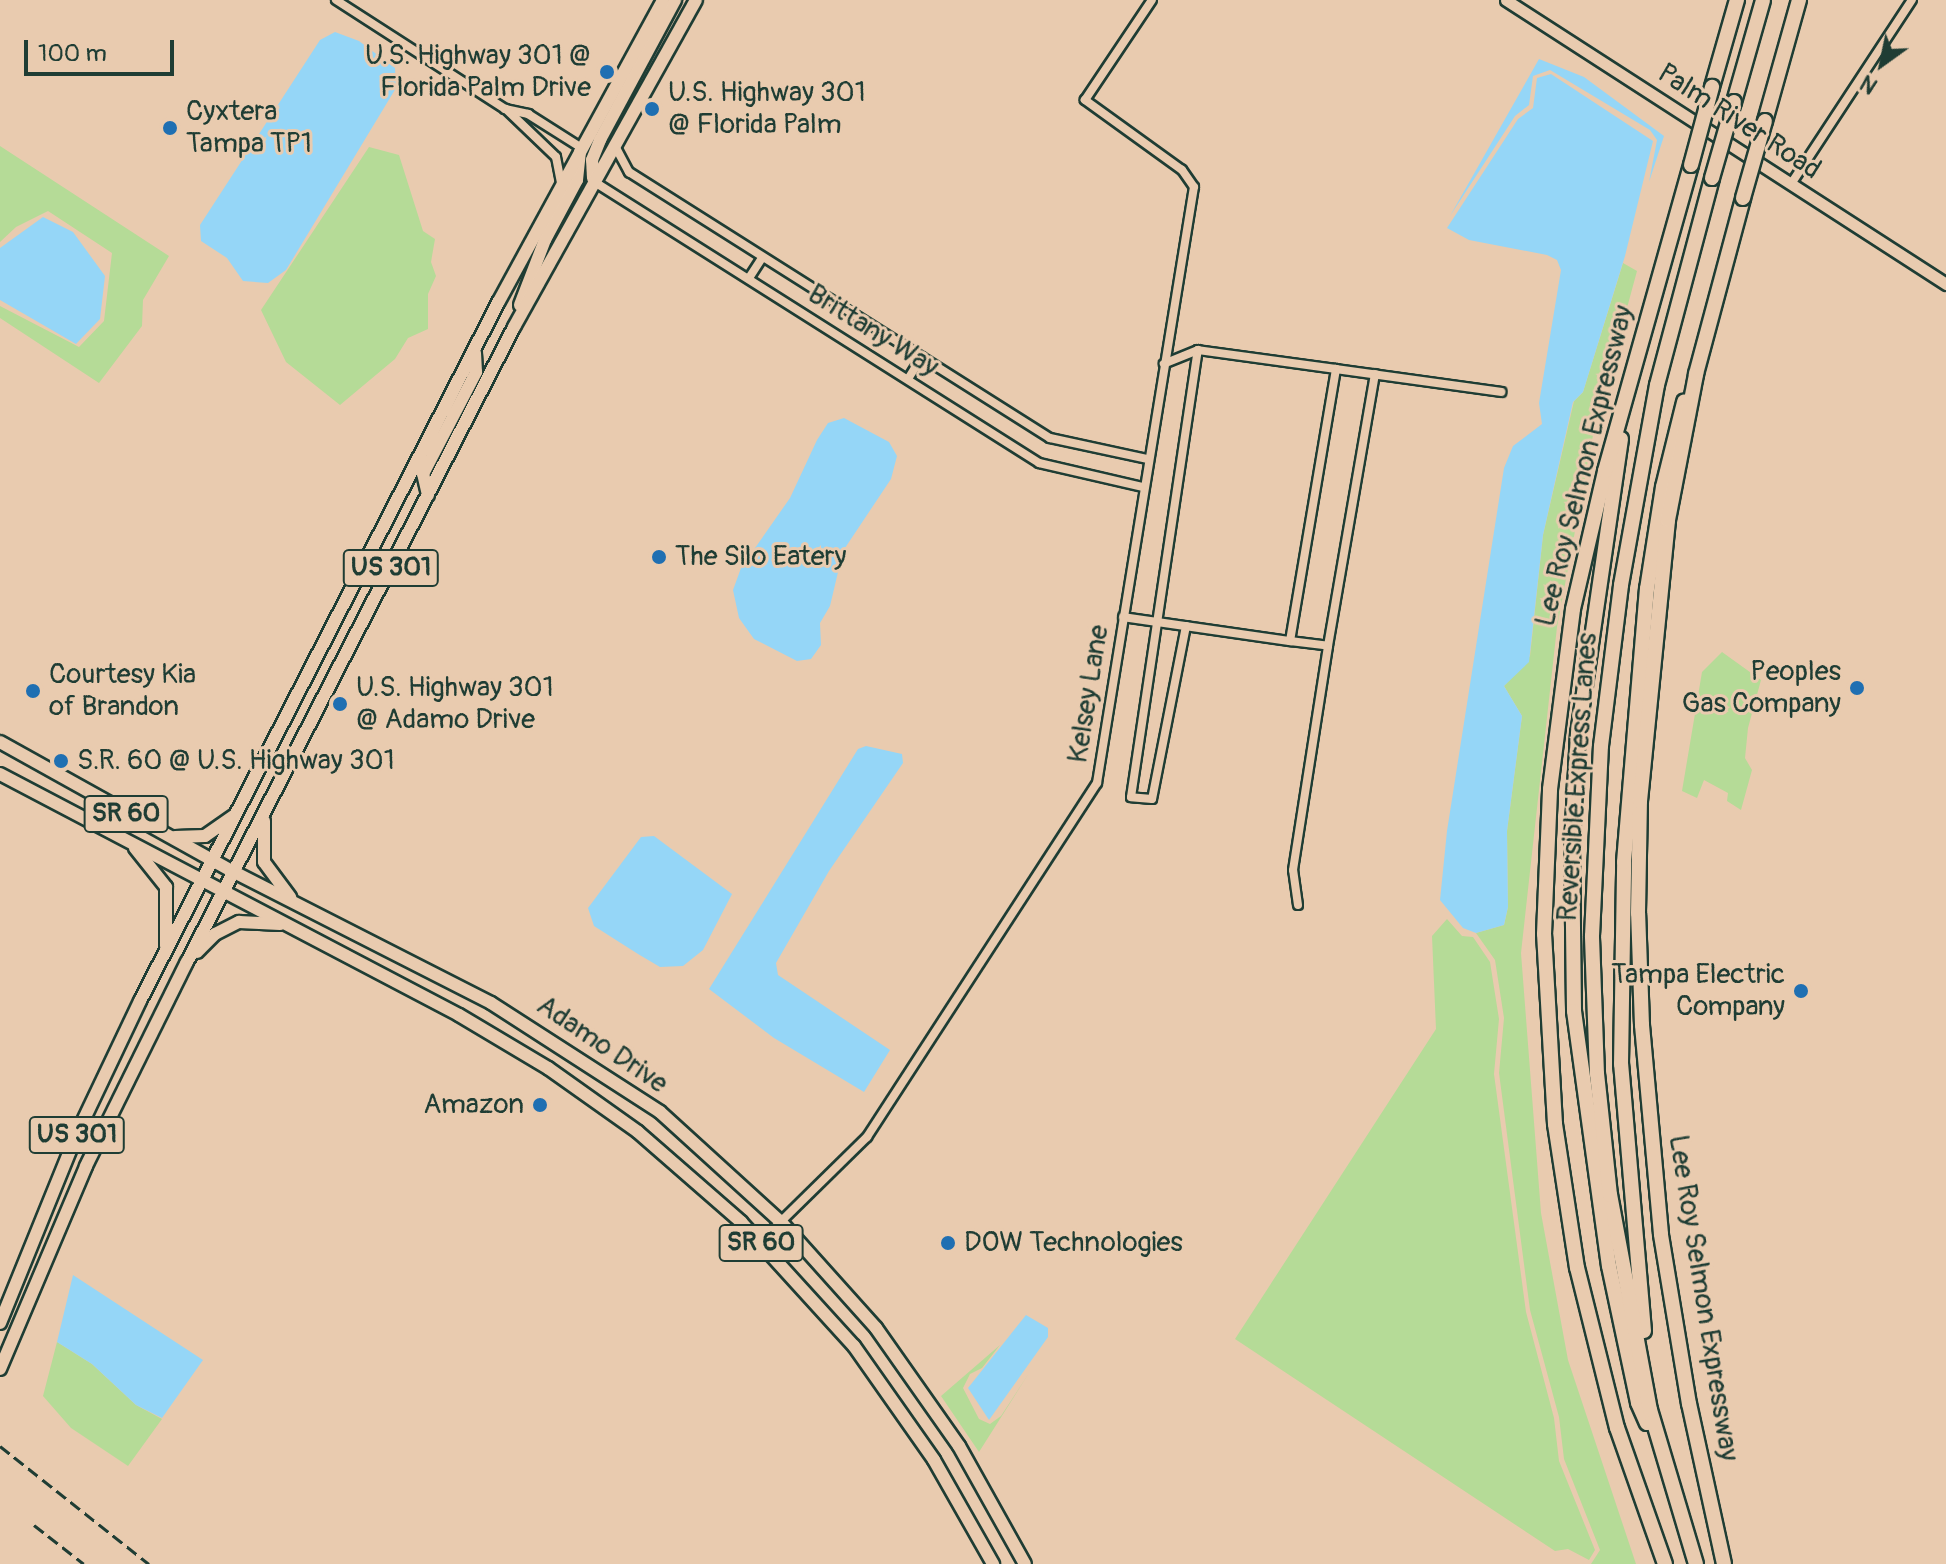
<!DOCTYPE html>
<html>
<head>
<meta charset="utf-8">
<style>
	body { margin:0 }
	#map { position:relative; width:1946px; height:1564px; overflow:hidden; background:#e9cbaf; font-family:Pangolin,sans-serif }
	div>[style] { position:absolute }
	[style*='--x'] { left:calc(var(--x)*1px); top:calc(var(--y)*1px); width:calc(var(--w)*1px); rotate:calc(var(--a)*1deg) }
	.green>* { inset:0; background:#b5db97 }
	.water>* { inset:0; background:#95d6f7 }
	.roads { filter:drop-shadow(2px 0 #1f3d34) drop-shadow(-2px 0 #1f3d34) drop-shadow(0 2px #1f3d34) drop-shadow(0 -2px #1f3d34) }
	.street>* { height:8px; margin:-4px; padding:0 4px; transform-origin:4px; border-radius:4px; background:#e9cbaf }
	.secondary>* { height:11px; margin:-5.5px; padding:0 5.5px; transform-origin:5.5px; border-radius:5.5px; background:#e9cbaf }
	.primary>* { height:12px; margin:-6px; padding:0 6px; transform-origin:6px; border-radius:6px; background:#e9cbaf }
	.highway>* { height:14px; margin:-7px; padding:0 7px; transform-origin:7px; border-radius:7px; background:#e9cbaf }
	.rail>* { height:3px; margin-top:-1.5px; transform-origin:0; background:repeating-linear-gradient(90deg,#1f3d34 0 12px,transparent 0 18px) }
	.bridges { filter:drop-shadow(2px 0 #1f3d34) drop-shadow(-2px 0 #1f3d34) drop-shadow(0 2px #1f3d34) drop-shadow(0 -2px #1f3d34) }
	.highway-bridge>* { height:14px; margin:-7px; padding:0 7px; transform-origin:7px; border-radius:7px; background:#e9cbaf }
	.dots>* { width:22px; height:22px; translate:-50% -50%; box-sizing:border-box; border:4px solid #e9cbaf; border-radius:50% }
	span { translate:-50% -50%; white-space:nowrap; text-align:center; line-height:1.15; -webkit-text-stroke:6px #e9cbaf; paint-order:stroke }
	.shield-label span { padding:2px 6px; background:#e9cbaf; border:2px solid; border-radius:6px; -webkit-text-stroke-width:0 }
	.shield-label { font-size:26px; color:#1f3d34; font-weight:700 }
	.poi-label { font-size:28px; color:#1f3d34 }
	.right { translate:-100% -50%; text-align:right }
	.left { translate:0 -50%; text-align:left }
	.street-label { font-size:28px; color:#1f3d34 }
	.north { position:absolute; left:1842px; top:24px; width:80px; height:80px; -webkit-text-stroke:6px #e9cbaf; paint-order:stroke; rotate:213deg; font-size:22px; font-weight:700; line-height:32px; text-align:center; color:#1f3d34 }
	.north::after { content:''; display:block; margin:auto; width:28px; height:36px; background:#1f3d34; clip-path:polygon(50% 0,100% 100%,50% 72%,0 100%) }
	.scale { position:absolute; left:24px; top:40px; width:150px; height:36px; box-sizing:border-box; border:4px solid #1f3d34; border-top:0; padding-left:10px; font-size:24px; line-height:28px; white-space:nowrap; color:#1f3d34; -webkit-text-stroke:6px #e9cbaf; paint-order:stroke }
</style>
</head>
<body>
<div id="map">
	<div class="green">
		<div style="clip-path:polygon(0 146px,169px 256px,143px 300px,142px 326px,99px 383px,0 318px,0 306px,79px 347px,104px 321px,112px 253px,48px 211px,16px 227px,0 242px)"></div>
		<div style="clip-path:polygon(369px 147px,399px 155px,423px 231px,435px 239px,431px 262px,436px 276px,428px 294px,428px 329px,408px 338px,395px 359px,340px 405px,286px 362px,261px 310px)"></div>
		<div style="clip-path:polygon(1623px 263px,1637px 271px,1594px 430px,1557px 627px,1521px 953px,1541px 1213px,1568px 1360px,1636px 1564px,1591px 1564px,1600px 1550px,1564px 1459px,1559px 1417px,1530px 1310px,1499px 1073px,1504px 1018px,1495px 960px,1476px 933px,1504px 925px,1508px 907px,1507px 831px,1522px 716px,1504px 686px,1530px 656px,1543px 535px,1574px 401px,1583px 392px)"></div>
		<div style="clip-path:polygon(1722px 652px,1761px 680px,1748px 728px,1745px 758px,1752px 770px,1741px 810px,1727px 801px,1728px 793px,1704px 780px,1697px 798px,1682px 791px,1702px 672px)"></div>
		<div style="clip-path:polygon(1447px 919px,1462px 936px,1473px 937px,1490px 962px,1499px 1019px,1494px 1074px,1526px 1312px,1554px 1418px,1559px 1461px,1595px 1550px,1589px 1560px,1568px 1549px,1555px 1551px,1235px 1339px,1436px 1029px,1432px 936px)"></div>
		<div style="clip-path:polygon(57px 1342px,92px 1364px,136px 1405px,162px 1419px,128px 1466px,71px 1428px,43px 1396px)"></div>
		<div style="clip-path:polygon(1000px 1345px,982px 1368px,970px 1374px,963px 1388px,979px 1419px,990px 1424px,1001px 1416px,1029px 1373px,979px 1452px,941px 1396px)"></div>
	</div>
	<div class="water">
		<div style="clip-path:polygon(335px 32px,359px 41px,395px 68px,396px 88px,286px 270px,268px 283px,243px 281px,227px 258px,201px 241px,200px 225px,320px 40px)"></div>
		<div style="clip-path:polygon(1539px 59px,1584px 77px,1664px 136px,1649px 182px,1657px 140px,1650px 130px,1550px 70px,1533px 76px,1529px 105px,1515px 116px,1450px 216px)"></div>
		<div style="clip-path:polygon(1551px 74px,1653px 141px,1625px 256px,1583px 392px,1573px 402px,1543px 535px,1529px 662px,1504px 686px,1522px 716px,1507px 831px,1508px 907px,1504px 925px,1476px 933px,1463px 928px,1440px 900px,1447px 831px,1504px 468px,1513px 446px,1542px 424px,1539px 403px,1561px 270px,1557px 260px,1547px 255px,1469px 240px,1447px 228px,1518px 119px,1533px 108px,1537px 78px)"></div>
		<div style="clip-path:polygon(43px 217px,73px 232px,105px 276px,100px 319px,76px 344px,0 300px,0 248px)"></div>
		<div style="clip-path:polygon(844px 418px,889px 442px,897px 456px,891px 479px,843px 551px,830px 606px,820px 623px,821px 645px,811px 659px,797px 661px,754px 639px,739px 618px,733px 590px,741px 568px,790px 498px,817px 440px,828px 423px)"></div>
		<div style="clip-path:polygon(866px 746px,902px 754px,903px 763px,829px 871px,776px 963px,778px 975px,890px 1050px,864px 1092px,774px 1038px,709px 989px,858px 749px)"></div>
		<div style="clip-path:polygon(654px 836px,732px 894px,703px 950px,683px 966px,660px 967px,638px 954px,594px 926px,588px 908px,641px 837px)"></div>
		<div style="clip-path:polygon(73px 1275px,203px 1360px,162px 1418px,136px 1405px,92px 1364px,57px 1342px)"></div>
		<div style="clip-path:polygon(1026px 1315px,1048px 1328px,1048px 1337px,989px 1420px,968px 1388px)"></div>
	</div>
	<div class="roads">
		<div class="street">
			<div style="--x:336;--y:0;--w:201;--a:32.8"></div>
			<div style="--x:505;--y:109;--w:24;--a:12"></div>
			<div style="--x:528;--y:114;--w:62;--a:32.4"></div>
			<div style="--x:506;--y:109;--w:69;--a:43.8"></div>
			<div style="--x:556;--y:157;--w:26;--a:79"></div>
			<div style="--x:615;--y:146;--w:30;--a:62"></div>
			<div style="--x:629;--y:172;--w:498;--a:32.3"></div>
			<div style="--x:1050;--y:438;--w:99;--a:12.2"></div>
			<div style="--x:593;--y:181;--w:528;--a:32.3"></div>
			<div style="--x:1039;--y:463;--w:107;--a:13"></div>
			<div style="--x:1791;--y:184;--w:220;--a:-56.7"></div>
			<div style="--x:749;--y:278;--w:24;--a:-57"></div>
			<div style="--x:1336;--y:369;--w:167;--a:7.9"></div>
			<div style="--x:908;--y:379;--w:26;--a:-58"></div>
			<div style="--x:1123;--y:617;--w:169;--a:8.2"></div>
			<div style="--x:1290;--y:641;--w:276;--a:-80.4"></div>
			<div style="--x:1336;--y:369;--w:139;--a:-172.2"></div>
			<div style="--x:1198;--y:350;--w:37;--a:158"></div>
			<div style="--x:1186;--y:626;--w:176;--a:101.1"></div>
			<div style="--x:1152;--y:799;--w:21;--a:-175"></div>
			<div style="--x:1131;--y:797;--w:452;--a:-81.5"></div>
			<div style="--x:1290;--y:641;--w:38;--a:7"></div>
			<div style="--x:1328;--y:646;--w:276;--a:-80.2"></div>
			<div style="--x:1298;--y:905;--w:35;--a:-98"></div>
			<div style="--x:1293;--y:870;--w:227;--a:-81.1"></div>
			<div style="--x:760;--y:1242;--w:150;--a:-44.5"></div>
			<div style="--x:867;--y:1137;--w:422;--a:-57"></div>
			<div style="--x:1097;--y:783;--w:604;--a:-80.76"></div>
			<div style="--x:1194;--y:187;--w:21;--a:-125"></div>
			<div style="--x:1182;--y:170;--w:120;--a:-144.2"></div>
			<div style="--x:1085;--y:100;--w:120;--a:-56.2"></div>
		</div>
		<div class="secondary">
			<div style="--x:1506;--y:0;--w:524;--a:32.84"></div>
		</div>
		<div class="primary">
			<div style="--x:593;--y:178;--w:18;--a:-93"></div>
			<div style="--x:592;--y:160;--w:22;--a:-68"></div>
			<div style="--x:600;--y:140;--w:159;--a:-61.8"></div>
			<div style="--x:520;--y:305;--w:70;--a:-69"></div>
			<div style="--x:545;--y:240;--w:68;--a:-61.9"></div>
			<div style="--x:577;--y:180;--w:28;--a:-84"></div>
			<div style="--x:428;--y:495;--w:22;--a:-103"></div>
			<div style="--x:423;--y:474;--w:115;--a:-62.5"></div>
			<div style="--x:476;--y:372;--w:19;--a:-93"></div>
			<div style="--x:0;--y:742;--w:268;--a:29.1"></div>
			<div style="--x:234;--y:872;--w:288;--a:27"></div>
			<div style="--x:491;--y:1003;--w:201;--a:32.8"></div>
			<div style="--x:660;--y:1112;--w:164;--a:42.3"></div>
			<div style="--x:781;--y:1222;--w:142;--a:48.1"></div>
			<div style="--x:876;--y:1328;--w:144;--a:54.9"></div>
			<div style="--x:959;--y:1446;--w:135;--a:60.8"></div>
			<div style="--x:0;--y:774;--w:518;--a:27.7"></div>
			<div style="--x:459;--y:1015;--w:104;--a:30.8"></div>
			<div style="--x:548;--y:1068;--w:110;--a:35.4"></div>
			<div style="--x:638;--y:1132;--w:137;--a:41.1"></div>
			<div style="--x:741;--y:1222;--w:168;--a:47.7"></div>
			<div style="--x:854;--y:1346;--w:139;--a:54.9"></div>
			<div style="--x:934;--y:1460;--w:120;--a:60.4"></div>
			<div style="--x:264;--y:821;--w:41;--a:90"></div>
			<div style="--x:264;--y:862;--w:44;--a:53.4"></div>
			<div style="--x:175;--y:837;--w:30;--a:-2"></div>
			<div style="--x:205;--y:836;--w:35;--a:-35"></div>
			<div style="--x:135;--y:848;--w:50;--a:51.5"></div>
			<div style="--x:166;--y:887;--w:59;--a:90"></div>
			<div style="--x:197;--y:952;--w:25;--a:-45"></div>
			<div style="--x:215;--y:934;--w:27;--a:-27"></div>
			<div style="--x:239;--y:922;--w:41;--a:2.8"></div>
			<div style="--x:0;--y:1323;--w:200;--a:-67.9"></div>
			<div style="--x:75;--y:1138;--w:152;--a:-64.6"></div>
			<div style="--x:140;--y:1001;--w:787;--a:-62.85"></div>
			<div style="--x:499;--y:301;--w:343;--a:-61.4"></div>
			<div style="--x:0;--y:1369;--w:220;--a:-67"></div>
			<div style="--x:86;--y:1166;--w:228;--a:-63.7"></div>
			<div style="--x:187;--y:962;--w:714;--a:-62.75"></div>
			<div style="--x:514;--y:327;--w:374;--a:-60.9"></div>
		</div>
		<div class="highway">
			<div style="--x:1712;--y:87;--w:91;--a:-74"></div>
			<div style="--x:1734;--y:102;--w:106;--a:-74.1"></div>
			<div style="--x:1765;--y:121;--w:126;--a:-74.3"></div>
			<div style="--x:1621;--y:439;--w:297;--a:98.3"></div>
			<div style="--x:1578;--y:733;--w:112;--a:93.1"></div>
			<div style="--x:1572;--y:845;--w:166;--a:89.3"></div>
			<div style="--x:1574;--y:1011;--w:257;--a:82.2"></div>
			<div style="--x:1609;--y:1266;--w:140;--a:78"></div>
			<div style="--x:1638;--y:1403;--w:22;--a:66"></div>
			<div style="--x:1644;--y:1331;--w:268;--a:-94.9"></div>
			<div style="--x:1621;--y:1064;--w:202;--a:-89.1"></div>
			<div style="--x:1624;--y:862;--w:274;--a:-85.2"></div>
			<div style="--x:1647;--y:589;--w:103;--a:-81.1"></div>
			<div style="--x:1663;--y:487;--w:88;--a:-76.1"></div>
			<div style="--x:1665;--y:1564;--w:144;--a:-109.4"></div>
			<div style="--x:1617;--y:1428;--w:165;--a:-104"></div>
			<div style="--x:1577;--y:1268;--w:146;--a:-98.7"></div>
			<div style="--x:1555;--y:1124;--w:190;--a:-93.3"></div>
			<div style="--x:1544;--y:934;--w:145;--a:-87.6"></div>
			<div style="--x:1550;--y:789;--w:181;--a:-82.7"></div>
			<div style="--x:1573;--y:609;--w:142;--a:-76.9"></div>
			<div style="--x:1605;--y:471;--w:318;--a:-74.3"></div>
			<div style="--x:1696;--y:1564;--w:161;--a:-106.6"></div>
			<div style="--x:1650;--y:1410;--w:219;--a:-100.5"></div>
			<div style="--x:1610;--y:1195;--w:122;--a:-96.1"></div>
			<div style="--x:1597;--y:1074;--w:138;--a:-92.1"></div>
			<div style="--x:1592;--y:936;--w:190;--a:-87.3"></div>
			<div style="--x:1601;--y:746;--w:162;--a:-82.9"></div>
			<div style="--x:1621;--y:585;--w:203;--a:-79.8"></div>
			<div style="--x:1657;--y:385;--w:214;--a:-75.1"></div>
			<div style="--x:1724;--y:1564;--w:164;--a:-102.3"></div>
			<div style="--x:1689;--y:1404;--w:172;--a:-99.4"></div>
			<div style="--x:1661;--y:1234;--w:210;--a:-95.2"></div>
			<div style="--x:1642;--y:1025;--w:112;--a:-92"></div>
			<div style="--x:1638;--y:913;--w:112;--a:-89"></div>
			<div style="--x:1640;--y:801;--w:282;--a:-84.3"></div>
			<div style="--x:1668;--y:520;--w:149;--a:-79.1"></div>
			<div style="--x:1696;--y:374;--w:182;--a:-75"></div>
		</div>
	</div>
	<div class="rail">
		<div style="--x:0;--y:1446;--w:190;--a:38.4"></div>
		<div style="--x:34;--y:1525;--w:63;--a:38"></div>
	</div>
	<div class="bridges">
		<div class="highway-bridge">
			<div style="--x:1691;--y:165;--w:81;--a:-74.9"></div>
			<div style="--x:1712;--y:178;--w:79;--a:-73.9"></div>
			<div style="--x:1743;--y:198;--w:80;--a:-74.1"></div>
		</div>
	</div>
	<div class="dots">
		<div style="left:607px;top:72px;background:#1f6fb2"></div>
		<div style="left:652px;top:109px;background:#1f6fb2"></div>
		<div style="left:170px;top:128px;background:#1f6fb2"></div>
		<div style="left:659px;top:557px;background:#1f6fb2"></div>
		<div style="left:1857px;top:688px;background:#1f6fb2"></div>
		<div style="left:33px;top:691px;background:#1f6fb2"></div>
		<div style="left:340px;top:704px;background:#1f6fb2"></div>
		<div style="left:61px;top:761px;background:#1f6fb2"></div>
		<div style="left:1801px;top:991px;background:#1f6fb2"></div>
		<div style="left:540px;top:1105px;background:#1f6fb2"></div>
		<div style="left:948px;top:1243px;background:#1f6fb2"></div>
	</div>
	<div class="shield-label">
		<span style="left:391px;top:568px">US 301</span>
		<span style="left:126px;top:814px">SR 60</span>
		<span style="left:77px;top:1135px">US 301</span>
		<span style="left:761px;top:1243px">SR 60</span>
	</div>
	<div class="poi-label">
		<span class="right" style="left:591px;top:72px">U.S. Highway 301 @<br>Florida Palm Drive</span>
		<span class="left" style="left:668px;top:109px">U.S. Highway 301<br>@ Florida Palm</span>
		<span class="left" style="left:186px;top:128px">Cyxtera<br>Tampa TP1</span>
		<span class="left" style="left:675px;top:557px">The Silo Eatery</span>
		<span class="right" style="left:1841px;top:688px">Peoples<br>Gas Company</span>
		<span class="left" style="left:49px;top:691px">Courtesy Kia<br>of Brandon</span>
		<span class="left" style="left:356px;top:704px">U.S. Highway 301<br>@ Adamo Drive</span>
		<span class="left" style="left:77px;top:761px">S.R. 60 @ U.S. Highway 301</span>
		<span class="right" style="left:1785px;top:991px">Tampa Electric<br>Company</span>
		<span class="right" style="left:524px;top:1105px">Amazon</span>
		<span class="left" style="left:964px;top:1243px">DOW Technologies</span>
	</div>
	<div class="street-label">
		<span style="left:1739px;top:122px;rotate:33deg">Palm River Road</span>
		<span style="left:873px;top:331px;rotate:32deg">Brittany Way</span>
		<span style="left:1585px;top:466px;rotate:-76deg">Lee Roy Selmon Expressway</span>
		<span style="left:1089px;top:694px;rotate:-81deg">Kelsey Lane</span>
		<span style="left:1578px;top:777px;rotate:-86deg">Reversible Express Lanes</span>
		<span style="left:602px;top:1045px;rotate:34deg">Adamo Drive</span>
		<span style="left:1703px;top:1298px;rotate:81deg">Lee Roy Selmon Expressway</span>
	</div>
	<div class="north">N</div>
	<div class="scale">100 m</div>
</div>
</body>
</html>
